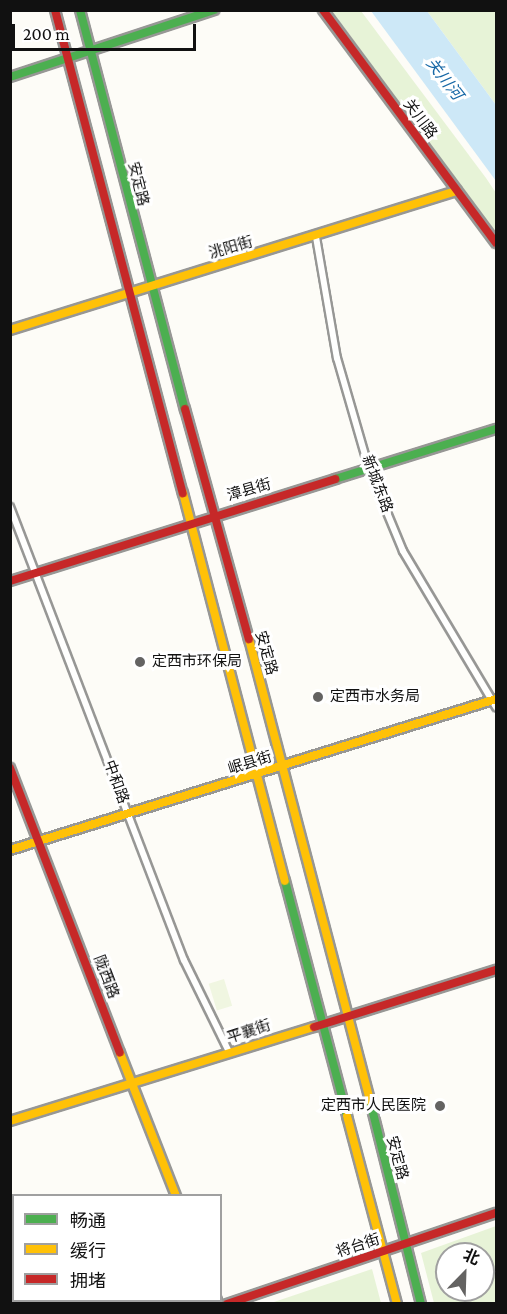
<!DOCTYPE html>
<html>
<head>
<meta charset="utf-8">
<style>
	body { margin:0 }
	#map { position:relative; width:507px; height:1314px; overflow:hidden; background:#fdfcf7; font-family:"Crimson Pro","Noto Sans SC",serif }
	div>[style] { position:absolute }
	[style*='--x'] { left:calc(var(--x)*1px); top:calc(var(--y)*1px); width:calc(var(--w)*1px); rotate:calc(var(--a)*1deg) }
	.green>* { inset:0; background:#e7f3d7 }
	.pitch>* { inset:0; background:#f0f6e1; transform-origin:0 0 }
	.water>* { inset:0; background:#cde8f7 }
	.roads { filter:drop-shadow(2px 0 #979795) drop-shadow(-2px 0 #979795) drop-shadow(0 2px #979795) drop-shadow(0 -2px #979795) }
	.street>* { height:6px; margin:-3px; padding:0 3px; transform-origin:3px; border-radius:3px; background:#fffffe }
	.fast>* { height:8px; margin:-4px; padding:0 4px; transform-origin:4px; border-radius:4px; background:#4caf50 }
	.slow>* { height:8px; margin:-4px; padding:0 4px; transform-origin:4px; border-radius:4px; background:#ffc107 }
	.jam>* { height:8px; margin:-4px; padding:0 4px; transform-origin:4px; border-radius:4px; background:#c62828 }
	.dots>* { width:16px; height:16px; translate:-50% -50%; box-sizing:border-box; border:3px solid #fff; border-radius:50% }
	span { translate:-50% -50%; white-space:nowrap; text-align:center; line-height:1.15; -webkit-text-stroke:6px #fff; paint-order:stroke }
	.street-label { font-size:15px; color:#111 }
	.poi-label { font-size:15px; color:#111 }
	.left { translate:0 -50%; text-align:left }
	.right { translate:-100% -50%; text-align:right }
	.water-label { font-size:16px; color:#1768a6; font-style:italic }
	.frame { position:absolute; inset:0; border:12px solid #111; pointer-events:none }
	.legend { position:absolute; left:12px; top:1194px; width:210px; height:108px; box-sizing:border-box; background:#fff; border:2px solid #a0a0a0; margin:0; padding:8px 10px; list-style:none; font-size:18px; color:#111 }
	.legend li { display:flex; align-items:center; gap:12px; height:30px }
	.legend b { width:30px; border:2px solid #a0a0a0 }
	.north { position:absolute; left:435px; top:1242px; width:60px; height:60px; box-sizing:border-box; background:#fff; border:2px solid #a0a0a0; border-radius:50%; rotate:23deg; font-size:16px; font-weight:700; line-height:24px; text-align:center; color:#111 }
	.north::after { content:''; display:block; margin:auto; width:21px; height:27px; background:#646362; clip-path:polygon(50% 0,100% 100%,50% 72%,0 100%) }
	.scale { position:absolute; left:12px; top:24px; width:184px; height:27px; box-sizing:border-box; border:3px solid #111; border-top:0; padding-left:8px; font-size:18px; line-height:21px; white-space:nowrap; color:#111; -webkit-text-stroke:4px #fff; paint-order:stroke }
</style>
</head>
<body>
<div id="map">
	<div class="green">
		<div style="clip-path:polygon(332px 11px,361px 11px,486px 178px,496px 193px,496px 234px)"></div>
		<div style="clip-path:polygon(427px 11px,496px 11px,496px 105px)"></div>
		<div style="clip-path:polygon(evenodd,496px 1226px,496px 1303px,434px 1303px,421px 1253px,496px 1226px,447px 1254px,483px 1254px,483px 1290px,447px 1290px,447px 1254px)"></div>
		<div style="clip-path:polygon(372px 1269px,381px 1303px,271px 1303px)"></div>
	</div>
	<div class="pitch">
		<div style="left:224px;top:979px;width:28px;height:16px;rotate:73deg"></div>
	</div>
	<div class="water">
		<div style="clip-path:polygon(371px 11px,427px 11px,496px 105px,496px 181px)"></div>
	</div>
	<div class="roads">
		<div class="street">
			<div style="--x:316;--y:237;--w:123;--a:80.2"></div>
			<div style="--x:337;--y:358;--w:116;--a:73.9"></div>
			<div style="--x:369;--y:469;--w:89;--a:67.5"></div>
			<div style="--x:403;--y:551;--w:182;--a:59.2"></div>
			<div style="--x:10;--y:507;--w:485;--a:69"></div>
			<div style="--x:184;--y:960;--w:102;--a:63.9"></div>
		</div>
		<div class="fast">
			<div style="--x:80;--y:10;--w:413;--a:75.3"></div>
			<div style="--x:10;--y:77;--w:215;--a:-18.2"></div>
			<div style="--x:335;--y:479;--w:169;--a:-17.3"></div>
			<div style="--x:285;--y:881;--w:243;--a:75.2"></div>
			<div style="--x:370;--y:1101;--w:209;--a:75.9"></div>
			<div style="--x:10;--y:1281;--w:8;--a:60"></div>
		</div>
		<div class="slow">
			<div style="--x:10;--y:330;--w:468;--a:-17.3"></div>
			<div style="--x:183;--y:493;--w:401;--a:75.3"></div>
			<div style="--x:249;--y:639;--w:478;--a:75.3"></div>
			<div style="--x:10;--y:850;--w:509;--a:-17.26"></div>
			<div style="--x:120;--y:1053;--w:154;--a:68.6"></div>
			<div style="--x:347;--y:1116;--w:195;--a:75.1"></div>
			<div style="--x:10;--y:1121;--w:318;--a:-17.2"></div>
		</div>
		<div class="jam">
			<div style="--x:55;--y:10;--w:500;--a:75.2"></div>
			<div style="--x:323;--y:10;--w:290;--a:53.4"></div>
			<div style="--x:185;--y:409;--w:239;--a:74.5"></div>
			<div style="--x:10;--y:581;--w:341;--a:-17.4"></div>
			<div style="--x:10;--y:768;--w:305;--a:68.9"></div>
			<div style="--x:314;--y:1027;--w:191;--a:-17.4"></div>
			<div style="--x:19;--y:1300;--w:4;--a:76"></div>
			<div style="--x:217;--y:1300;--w:4;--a:76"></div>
			<div style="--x:227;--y:1304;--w:284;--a:-18.7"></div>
		</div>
	</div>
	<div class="dots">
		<div style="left:140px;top:662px;background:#646362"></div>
		<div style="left:318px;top:697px;background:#646362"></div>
		<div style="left:440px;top:1106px;background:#646362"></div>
	</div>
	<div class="street-label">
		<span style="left:420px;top:119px;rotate:53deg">关川路</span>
		<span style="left:138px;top:184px;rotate:76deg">安定路</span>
		<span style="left:231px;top:248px;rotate:-16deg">洮阳街</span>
		<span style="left:377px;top:484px;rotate:69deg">新城东路</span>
		<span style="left:249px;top:490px;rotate:-16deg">漳县街</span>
		<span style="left:266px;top:653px;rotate:74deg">安定路</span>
		<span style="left:250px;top:763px;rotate:-17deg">岷县街</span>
		<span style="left:116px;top:782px;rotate:70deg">中和路</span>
		<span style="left:106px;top:977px;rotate:69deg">陇西路</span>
		<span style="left:249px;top:1032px;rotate:-18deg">平襄街</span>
		<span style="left:397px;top:1158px;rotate:75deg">安定路</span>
		<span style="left:358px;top:1246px;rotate:-18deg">将台街</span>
	</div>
	<div class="poi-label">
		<span class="left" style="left:152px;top:662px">定西市环保局</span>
		<span class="left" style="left:330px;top:697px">定西市水务局</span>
		<span class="right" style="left:426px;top:1106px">定西市人民医院</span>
	</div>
	<div class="water-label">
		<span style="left:444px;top:79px;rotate:52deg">关川河</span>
	</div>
	<div class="frame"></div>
	<ul class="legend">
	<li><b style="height:8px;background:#4caf50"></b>畅通</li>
	<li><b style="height:8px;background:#ffc107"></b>缓行</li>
	<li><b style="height:8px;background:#c62828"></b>拥堵</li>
	</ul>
	<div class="north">北</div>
	<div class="scale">200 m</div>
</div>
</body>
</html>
